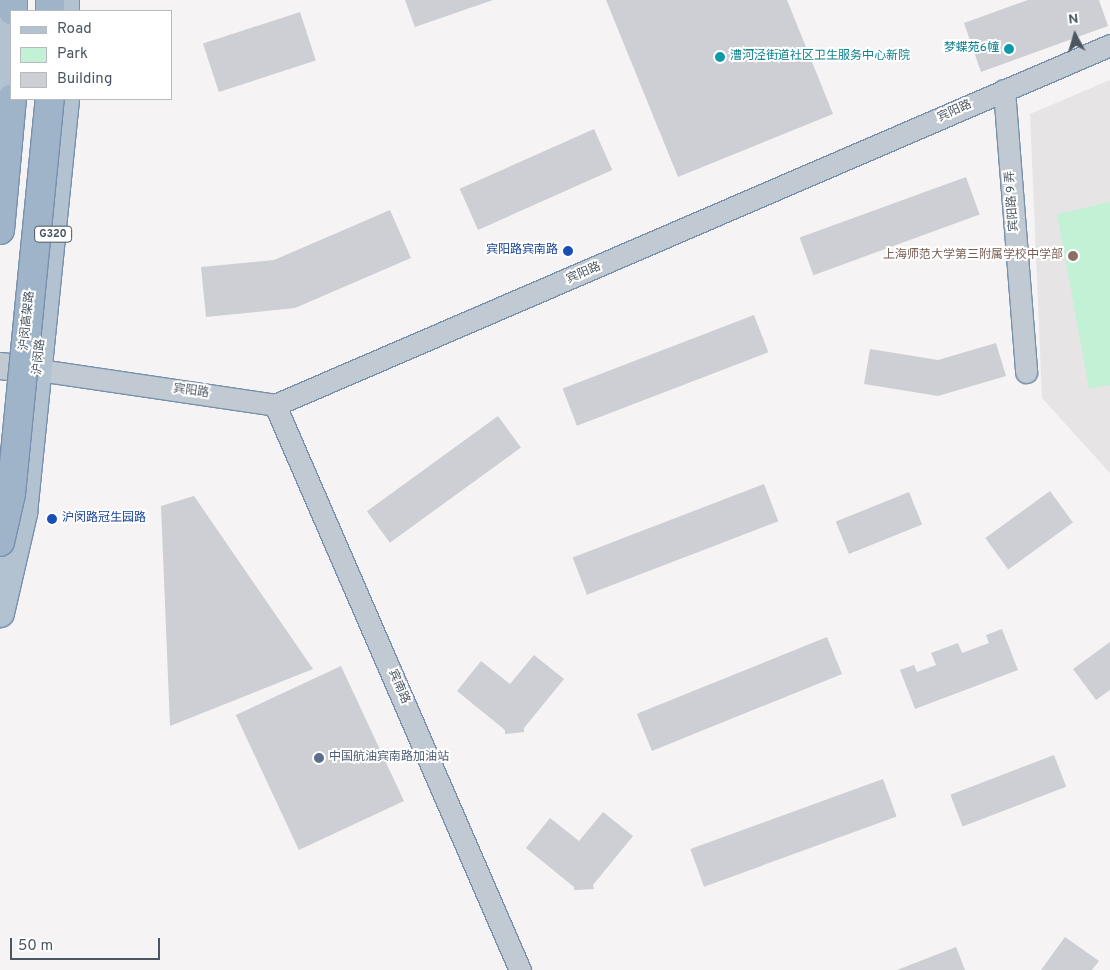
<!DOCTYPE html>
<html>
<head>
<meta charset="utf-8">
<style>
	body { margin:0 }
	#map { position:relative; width:1110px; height:970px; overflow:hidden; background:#f5f3f3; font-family:Overpass,"Noto Sans SC",sans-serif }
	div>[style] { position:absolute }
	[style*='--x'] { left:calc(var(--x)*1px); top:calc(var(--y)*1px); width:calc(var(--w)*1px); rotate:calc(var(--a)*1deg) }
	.education>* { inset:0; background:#e6e4e5 }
	.green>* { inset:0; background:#c3f1d5 }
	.building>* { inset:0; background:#cdcfd5; transform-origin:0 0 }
	.roads { filter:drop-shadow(1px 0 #7690ad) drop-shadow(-1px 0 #7690ad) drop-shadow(0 1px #7690ad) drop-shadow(0 -1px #7690ad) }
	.minor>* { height:21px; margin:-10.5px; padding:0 10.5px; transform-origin:10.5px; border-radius:10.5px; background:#c1cad2 }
	.tertiary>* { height:26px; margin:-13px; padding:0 13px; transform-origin:13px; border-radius:13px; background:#c1cad2 }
	.primary>* { height:28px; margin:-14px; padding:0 14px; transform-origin:14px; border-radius:14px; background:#b3c2d1 }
	.trunk>* { height:28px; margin:-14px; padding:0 14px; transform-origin:14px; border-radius:14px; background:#9fb4c9 }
	.bridges { filter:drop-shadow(1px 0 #7690ad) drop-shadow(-1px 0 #7690ad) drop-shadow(0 1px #7690ad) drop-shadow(0 -1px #7690ad) }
	.trunk-bridge>* { height:28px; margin:-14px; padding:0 14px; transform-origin:14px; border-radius:14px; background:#9fb4c9 }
	.dots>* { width:14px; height:14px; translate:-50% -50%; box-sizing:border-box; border:2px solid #fff; border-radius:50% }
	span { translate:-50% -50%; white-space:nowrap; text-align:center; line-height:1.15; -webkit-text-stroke:4px #fff; paint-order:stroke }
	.shield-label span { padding:1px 4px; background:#fff; border:1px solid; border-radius:4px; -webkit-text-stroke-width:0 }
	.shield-label { font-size:11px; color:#4a5661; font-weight:700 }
	.culture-label { font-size:12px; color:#0d838f }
	.right { translate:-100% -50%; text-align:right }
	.left { translate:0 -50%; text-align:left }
	.street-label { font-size:12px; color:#4a5661 }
	.transit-label { font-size:12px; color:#164399 }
	.education-label { font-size:12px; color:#785e54 }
	.service-label { font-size:12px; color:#4e5e75 }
	.legend { position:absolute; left:10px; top:10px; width:162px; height:90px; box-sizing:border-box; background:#fff; border:1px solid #b7bbc0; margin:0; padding:6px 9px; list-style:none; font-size:15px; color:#4a5661 }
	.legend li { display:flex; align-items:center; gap:10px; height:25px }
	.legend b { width:25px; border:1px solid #b7bbc0 }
	.north { position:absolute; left:1050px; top:10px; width:50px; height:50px; -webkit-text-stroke:4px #fff; paint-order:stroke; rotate:354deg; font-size:14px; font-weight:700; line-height:20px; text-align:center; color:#4a5661 }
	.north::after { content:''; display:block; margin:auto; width:18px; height:22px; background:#4a5661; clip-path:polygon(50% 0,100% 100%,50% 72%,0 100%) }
	.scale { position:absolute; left:10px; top:938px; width:150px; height:22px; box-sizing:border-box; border:2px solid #4a5661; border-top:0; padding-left:6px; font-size:15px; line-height:18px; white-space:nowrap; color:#4a5661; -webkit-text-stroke:4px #fff; paint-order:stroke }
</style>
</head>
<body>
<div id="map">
	<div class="education">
		<div style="clip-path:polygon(1110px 80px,1110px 473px,1042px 398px,1030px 114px)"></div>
	</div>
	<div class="green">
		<div style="clip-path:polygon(1110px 202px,1110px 385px,1089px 389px,1057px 214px)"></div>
	</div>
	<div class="building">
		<div style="clip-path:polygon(405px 0,493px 0,415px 27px)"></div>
		<div style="clip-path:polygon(606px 0,787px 0,833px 114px,678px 177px)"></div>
		<div style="clip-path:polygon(1028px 0,1099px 0,1108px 26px,981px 72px,964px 23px)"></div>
		<div style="left:300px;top:12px;width:51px;height:102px;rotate:72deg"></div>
		<div style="left:594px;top:129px;width:45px;height:147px;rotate:66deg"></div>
		<div style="left:966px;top:177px;width:40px;height:177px;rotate:70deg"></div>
		<div style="clip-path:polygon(390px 210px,411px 258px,295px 308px,206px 317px,201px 267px,274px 260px)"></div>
		<div style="left:754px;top:315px;width:40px;height:205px;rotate:69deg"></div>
		<div style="clip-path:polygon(996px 343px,1006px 376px,938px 396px,864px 384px,870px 349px,938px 360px)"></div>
		<div style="left:498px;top:416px;width:39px;height:162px;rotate:54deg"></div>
		<div style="left:764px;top:484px;width:40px;height:205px;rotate:69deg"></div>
		<div style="left:1050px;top:491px;width:39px;height:80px;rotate:54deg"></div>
		<div style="left:909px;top:492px;width:35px;height:79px;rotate:68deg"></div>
		<div style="clip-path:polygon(194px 496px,313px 669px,170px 726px,161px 506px)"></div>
		<div style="clip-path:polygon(1002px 629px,1018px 670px,915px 709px,900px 670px,914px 665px,917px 672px,936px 665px,931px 653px,958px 643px,962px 653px,989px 643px,986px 635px)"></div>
		<div style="left:827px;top:637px;width:40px;height:205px;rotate:68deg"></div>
		<div style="clip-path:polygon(1110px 642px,1110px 690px,1096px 700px,1073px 669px)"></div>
		<div style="clip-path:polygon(534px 655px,564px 679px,524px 728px,524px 732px,505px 734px,505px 730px,457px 691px,481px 661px,510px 684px)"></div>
		<div style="left:341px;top:666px;width:149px;height:116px;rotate:65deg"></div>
		<div style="left:1054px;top:755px;width:34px;height:111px;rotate:69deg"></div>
		<div style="left:883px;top:779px;width:40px;height:205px;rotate:70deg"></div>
		<div style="clip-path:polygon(603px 812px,633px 836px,593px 885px,594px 889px,574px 890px,574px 887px,526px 848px,550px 818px,579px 841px)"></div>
		<div style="clip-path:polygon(1065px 937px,1099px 961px,1092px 970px,1041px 970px)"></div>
		<div style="clip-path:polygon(956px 947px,965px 970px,897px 970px)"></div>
	</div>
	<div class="roads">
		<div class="minor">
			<div style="--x:1004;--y:90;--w:283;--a:85.5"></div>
			<div style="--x:39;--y:370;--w:239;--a:8.4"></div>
			<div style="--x:275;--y:405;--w:909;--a:-23.32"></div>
			<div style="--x:275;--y:405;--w:616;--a:66.56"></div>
		</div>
		<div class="tertiary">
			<div style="--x:0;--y:366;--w:39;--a:6"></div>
		</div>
		<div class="primary">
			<div style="--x:65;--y:11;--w:11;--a:-90"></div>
			<div style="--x:1;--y:126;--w:126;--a:-89.1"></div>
			<div style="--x:0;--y:613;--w:103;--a:-77"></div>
			<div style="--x:23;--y:513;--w:416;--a:-84.2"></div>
		</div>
		<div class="trunk">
			<div style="--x:13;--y:11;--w:11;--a:-90"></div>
			<div style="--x:50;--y:11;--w:11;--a:-90"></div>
			<div style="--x:0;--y:230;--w:132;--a:-84.8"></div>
		</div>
	</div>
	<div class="bridges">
		<div class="trunk-bridge">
			<div style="--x:0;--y:542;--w:49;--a:-77.1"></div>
			<div style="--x:11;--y:494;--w:397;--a:-84.4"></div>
		</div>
	</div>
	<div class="dots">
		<div style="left:1009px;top:49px;background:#0f9aa8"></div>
		<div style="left:720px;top:57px;background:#0f9aa8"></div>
		<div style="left:568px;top:251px;background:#1a4fb4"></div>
		<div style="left:1073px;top:256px;background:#8d6e63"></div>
		<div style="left:52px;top:519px;background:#1a4fb4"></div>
		<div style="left:319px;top:758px;background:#5c6f8a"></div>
	</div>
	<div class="shield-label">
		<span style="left:53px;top:234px">G320</span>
	</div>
	<div class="culture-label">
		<span class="right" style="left:999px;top:49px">梦蝶苑6幢</span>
		<span class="left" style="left:730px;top:57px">漕河泾街道社区卫生服务中心新院</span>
	</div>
	<div class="street-label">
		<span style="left:955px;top:112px;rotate:-24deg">宾阳路</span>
		<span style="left:1013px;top:201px;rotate:-94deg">宾阳路 9 弄</span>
		<span style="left:584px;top:274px;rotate:-23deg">宾阳路</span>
		<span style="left:28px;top:321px;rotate:-84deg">沪闵高架路</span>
		<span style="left:40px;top:357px;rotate:-84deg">沪闵路</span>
		<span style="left:191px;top:392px;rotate:8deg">宾阳路</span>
		<span style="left:398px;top:687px;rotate:67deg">宾南路</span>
	</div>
	<div class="transit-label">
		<span class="right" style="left:558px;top:251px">宾阳路宾南路</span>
		<span class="left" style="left:62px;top:519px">沪闵路冠生园路</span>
	</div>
	<div class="education-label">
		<span class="right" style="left:1063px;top:256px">上海师范大学第三附属学校中学部</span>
	</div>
	<div class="service-label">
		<span class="left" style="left:329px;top:758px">中国航油宾南路加油站</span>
	</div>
	<ul class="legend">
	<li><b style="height:6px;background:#b3c2d1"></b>Road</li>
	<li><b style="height:14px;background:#c3f1d5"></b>Park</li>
	<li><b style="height:14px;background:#cdcfd5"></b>Building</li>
	</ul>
	<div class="north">N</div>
	<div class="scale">50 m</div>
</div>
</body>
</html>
